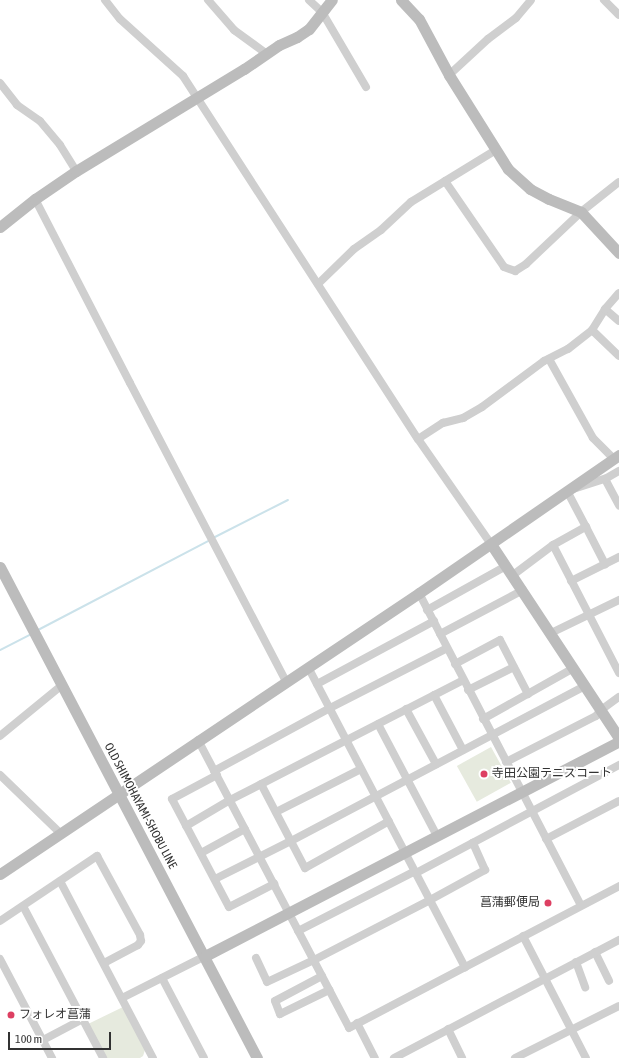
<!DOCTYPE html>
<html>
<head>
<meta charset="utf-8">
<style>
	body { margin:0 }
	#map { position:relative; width:619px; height:1058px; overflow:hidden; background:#fff; font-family:"Asap Condensed","Noto Sans JP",sans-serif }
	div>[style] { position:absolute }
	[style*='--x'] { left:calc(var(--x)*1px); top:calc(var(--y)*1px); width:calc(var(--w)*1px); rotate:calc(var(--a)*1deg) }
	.green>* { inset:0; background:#e6eade; transform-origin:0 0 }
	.stream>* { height:2px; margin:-1px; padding:0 1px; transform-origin:1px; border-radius:1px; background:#cbe2ea }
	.street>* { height:8px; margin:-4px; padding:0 4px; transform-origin:4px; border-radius:4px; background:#cfcfcf }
	.secondary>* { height:11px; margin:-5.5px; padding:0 5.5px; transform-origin:5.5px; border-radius:5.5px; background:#bcbcbc }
	.dots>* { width:11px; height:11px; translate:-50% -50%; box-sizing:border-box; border:2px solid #fff; border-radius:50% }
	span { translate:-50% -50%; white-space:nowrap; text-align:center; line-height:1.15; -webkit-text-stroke:4px #fff; paint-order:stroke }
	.poi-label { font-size:12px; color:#323232 }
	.left { translate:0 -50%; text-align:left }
	.right { translate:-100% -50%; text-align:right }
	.street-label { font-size:12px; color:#323232 }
	.scale { position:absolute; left:8px; top:1032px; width:103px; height:18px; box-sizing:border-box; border:2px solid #323232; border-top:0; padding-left:5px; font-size:12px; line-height:14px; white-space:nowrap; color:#323232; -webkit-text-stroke:3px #fff; paint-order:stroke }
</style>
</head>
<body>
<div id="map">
	<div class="green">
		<div style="left:491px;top:747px;width:41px;height:39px;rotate:61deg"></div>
		<div style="clip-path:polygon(123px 1007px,145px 1050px,143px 1056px,140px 1058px,106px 1058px,88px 1024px)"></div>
	</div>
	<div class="stream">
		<div style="--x:213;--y:538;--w:84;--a:-26.9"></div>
		<div style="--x:38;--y:630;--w:194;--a:-27.6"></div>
		<div style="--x:0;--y:650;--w:35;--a:-27"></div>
	</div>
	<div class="street">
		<div style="--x:105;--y:0;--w:24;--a:52"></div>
		<div style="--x:120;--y:19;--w:85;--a:42.1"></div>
		<div style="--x:183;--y:76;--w:432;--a:57.1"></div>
		<div style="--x:418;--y:439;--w:128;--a:55.2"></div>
		<div style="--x:208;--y:0;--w:40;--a:49"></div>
		<div style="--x:234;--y:30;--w:39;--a:36"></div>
		<div style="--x:309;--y:0;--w:18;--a:43"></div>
		<div style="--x:322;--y:12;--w:87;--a:59.6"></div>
		<div style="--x:604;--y:0;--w:21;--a:45"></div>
		<div style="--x:449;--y:75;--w:53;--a:-42.7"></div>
		<div style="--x:488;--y:39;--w:35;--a:-37"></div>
		<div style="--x:516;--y:18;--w:23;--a:-50"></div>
		<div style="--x:0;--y:83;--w:28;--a:52"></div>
		<div style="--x:17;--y:105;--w:28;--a:35"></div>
		<div style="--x:40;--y:121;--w:31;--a:50"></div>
		<div style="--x:60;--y:145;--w:31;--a:58"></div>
		<div style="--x:445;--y:181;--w:104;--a:55.5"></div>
		<div style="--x:504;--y:267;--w:12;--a:20"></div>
		<div style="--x:515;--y:271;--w:13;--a:-32"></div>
		<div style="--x:526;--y:264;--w:76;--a:-43.4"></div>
		<div style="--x:581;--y:212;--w:48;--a:-38.3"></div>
		<div style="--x:35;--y:199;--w:207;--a:62.7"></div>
		<div style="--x:130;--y:383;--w:336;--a:62.4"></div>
		<div style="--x:318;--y:284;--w:50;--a:-44.2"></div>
		<div style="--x:354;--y:249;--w:33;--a:-35"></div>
		<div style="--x:381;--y:230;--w:41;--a:-43"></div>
		<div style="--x:411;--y:202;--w:100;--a:-31.5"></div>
		<div style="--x:605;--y:309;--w:18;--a:41"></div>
		<div style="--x:592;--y:330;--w:37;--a:44"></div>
		<div style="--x:549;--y:359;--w:90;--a:60.9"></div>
		<div style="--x:593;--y:438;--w:28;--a:45"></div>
		<div style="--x:418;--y:439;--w:30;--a:-33"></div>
		<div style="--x:443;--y:423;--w:21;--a:-14"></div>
		<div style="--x:463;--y:418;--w:22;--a:-30"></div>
		<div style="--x:482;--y:407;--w:77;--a:-36.6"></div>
		<div style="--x:544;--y:361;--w:27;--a:-27"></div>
		<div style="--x:568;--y:349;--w:31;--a:-38"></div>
		<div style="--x:592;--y:330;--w:25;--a:-58"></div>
		<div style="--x:605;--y:309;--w:21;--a:-49"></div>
		<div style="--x:605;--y:479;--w:30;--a:62"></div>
		<div style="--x:586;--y:527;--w:42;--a:62.8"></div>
		<div style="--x:553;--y:545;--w:38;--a:-29"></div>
		<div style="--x:586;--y:527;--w:41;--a:-117.8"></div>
		<div style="--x:567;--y:491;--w:40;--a:-18"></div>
		<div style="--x:605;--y:479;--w:16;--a:-30"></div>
		<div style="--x:513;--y:575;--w:50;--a:-36.9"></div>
		<div style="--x:553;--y:545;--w:144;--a:62.7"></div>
		<div style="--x:571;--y:581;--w:54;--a:-26.6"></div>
		<div style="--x:419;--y:593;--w:352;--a:62.6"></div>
		<div style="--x:427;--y:610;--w:90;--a:-29.1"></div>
		<div style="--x:551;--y:633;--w:76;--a:-25.9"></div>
		<div style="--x:440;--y:634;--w:94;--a:-27.9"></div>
		<div style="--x:455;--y:664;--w:51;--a:-28.1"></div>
		<div style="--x:500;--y:640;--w:61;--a:62.6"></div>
		<div style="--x:308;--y:667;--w:339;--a:62.4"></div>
		<div style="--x:317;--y:684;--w:133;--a:-28.3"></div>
		<div style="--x:468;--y:690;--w:51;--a:-26.6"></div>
		<div style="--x:434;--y:695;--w:62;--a:62.2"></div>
		<div style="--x:406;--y:709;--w:63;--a:61.4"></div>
		<div style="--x:483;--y:719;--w:104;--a:-29.3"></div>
		<div style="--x:378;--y:724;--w:127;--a:62.2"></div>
		<div style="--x:0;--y:736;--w:80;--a:-39.4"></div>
		<div style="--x:198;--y:740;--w:325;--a:62.3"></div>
		<div style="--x:349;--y:1028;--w:305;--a:-27.7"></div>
		<div style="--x:506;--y:762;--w:101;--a:-27.1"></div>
		<div style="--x:596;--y:716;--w:8;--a:-50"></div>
		<div style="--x:601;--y:710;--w:22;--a:-36"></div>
		<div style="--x:214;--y:771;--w:132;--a:-28.5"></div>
		<div style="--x:330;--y:708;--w:131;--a:-27.1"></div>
		<div style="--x:0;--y:775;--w:83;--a:44"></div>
		<div style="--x:217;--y:775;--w:51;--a:151.9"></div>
		<div style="--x:172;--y:799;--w:122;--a:62.2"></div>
		<div style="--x:229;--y:907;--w:51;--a:-27.1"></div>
		<div style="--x:261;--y:784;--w:95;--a:62.4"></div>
		<div style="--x:305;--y:868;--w:96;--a:-29.2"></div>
		<div style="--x:276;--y:812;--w:95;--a:-26.8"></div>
		<div style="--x:186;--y:826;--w:51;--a:-30.6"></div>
		<div style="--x:230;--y:800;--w:262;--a:-27.2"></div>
		<div style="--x:546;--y:839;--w:82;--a:-27.5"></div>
		<div style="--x:201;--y:853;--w:50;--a:-28.6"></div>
		<div style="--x:416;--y:873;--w:230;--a:-28"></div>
		<div style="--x:215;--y:879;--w:85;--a:-26.6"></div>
		<div style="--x:291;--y:841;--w:332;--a:-27.8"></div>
		<div style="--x:60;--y:881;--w:200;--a:62.3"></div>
		<div style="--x:23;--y:906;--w:172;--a:62.2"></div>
		<div style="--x:0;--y:921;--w:117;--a:-33.8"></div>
		<div style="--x:97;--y:856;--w:90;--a:61.4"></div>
		<div style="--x:140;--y:935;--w:6;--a:81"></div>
		<div style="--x:141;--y:941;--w:5;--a:127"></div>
		<div style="--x:138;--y:945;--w:38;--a:152"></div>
		<div style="--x:298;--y:931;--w:131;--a:-27.1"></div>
		<div style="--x:523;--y:936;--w:137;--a:62.7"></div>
		<div style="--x:595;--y:952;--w:32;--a:64"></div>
		<div style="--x:256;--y:958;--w:26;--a:65"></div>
		<div style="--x:267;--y:982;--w:52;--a:-25.1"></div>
		<div style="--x:314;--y:960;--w:131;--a:-27.3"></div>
		<div style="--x:430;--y:900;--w:63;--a:-28.6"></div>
		<div style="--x:485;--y:870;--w:30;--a:-114"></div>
		<div style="--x:0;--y:959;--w:112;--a:62.3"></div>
		<div style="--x:576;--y:962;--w:27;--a:70"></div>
		<div style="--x:322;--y:976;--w:53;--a:152"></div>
		<div style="--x:275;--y:1001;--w:14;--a:69"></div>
		<div style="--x:280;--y:1014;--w:55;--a:-26.1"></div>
		<div style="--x:162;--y:978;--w:90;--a:62.3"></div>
		<div style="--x:122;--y:998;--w:93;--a:-26.8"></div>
		<div style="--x:357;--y:1023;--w:39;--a:63"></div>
		<div style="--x:448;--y:1029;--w:32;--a:64"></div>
		<div style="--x:43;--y:1040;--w:45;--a:-27.7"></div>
		<div style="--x:394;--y:1058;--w:254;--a:-27.7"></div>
		<div style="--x:515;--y:1058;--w:116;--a:-26.6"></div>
	</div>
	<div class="secondary">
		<div style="--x:401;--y:0;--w:26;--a:47"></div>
		<div style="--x:419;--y:19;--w:64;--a:61.8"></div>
		<div style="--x:449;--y:75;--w:111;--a:57.9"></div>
		<div style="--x:508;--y:169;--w:30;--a:42"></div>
		<div style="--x:530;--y:189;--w:21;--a:28"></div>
		<div style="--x:549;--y:199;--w:35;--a:22"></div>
		<div style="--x:581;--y:212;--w:56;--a:47.2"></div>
		<div style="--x:0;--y:227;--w:45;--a:-38.7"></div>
		<div style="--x:35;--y:199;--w:50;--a:-34.3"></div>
		<div style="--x:76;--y:171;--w:197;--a:-31.3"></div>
		<div style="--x:244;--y:69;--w:42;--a:-34.4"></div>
		<div style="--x:279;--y:45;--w:20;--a:-24"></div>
		<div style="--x:297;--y:37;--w:14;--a:-34"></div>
		<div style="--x:309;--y:29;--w:37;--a:-52"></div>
		<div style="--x:491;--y:544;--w:232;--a:56.6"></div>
		<div style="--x:0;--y:567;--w:554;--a:62.37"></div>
		<div style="--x:0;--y:874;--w:505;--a:-33.85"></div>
		<div style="--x:419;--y:593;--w:243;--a:-34.6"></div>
		<div style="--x:205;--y:956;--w:466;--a:-27.4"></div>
	</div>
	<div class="dots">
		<div style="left:484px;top:774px;background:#dd3f62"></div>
		<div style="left:548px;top:903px;background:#dd3f62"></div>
		<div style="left:11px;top:1015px;background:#dd3f62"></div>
	</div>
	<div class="poi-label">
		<span class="left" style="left:492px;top:774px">寺田公園テニスコート</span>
		<span class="right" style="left:540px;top:903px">菖蒲郵便局</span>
		<span class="left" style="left:19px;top:1015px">フォレオ菖蒲</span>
	</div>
	<div class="street-label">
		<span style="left:140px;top:806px;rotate:62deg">OLD SHIMOHAYAMI-SHOBU LINE</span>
	</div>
	<div class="scale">100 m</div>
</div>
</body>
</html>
